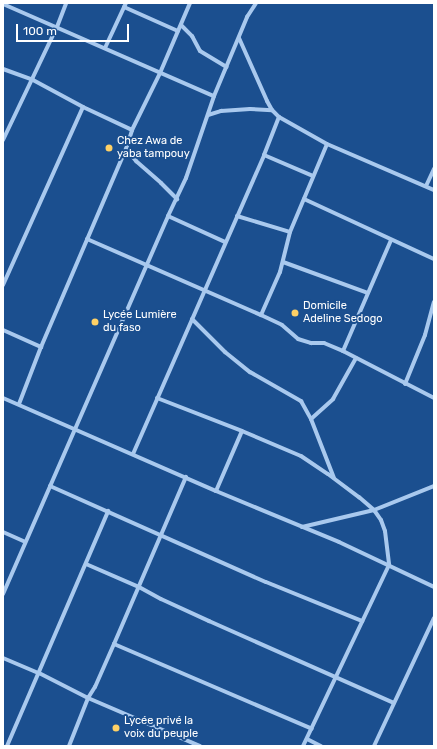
<!DOCTYPE html>
<html>
<head>
<meta charset="utf-8">
<style>
	body { margin:0 }
	#map { position:relative; width:437px; height:749px; overflow:hidden; background:#1b4f8f; font-family:Rubik,sans-serif }
	div>[style] { position:absolute }
	[style*='--x'] { left:calc(var(--x)*1px); top:calc(var(--y)*1px); width:calc(var(--w)*1px); rotate:calc(var(--a)*1deg) }
	.street>* { height:4px; margin:-2px; padding:0 2px; transform-origin:2px; border-radius:2px; background:#a9c9ee }
	.dots>* { width:11px; height:11px; translate:-50% -50%; box-sizing:border-box; border:2px solid #1b4f8f; border-radius:50% }
	span { translate:-50% -50%; white-space:nowrap; text-align:center; line-height:1.15; -webkit-text-stroke:4px #1b4f8f; paint-order:stroke }
	.poi-label { font-size:11px; color:#fff }
	.left { translate:0 -50%; text-align:left }
	.frame { position:absolute; inset:0; border:4px solid #fff; pointer-events:none }
	.scale { position:absolute; left:16px; top:24px; width:113px; height:18px; box-sizing:border-box; border:2px solid #fff; border-top:0; padding-left:5px; font-size:12px; line-height:14px; white-space:nowrap; color:#fff; -webkit-text-stroke:3px #1b4f8f; paint-order:stroke }
</style>
</head>
<body>
<div id="map">
	<div class="street">
		<div style="--x:3;--y:4;--w:230;--a:23.6"></div>
		<div style="--x:124;--y:7;--w:59;--a:24"></div>
		<div style="--x:181;--y:25;--w:16;--a:45"></div>
		<div style="--x:192;--y:36;--w:17;--a:62"></div>
		<div style="--x:200;--y:51;--w:31;--a:31"></div>
		<div style="--x:239;--y:38;--w:69;--a:66"></div>
		<div style="--x:267;--y:101;--w:10;--a:61"></div>
		<div style="--x:272;--y:110;--w:10;--a:45"></div>
		<div style="--x:279;--y:117;--w:55;--a:29.4"></div>
		<div style="--x:327;--y:144;--w:116;--a:23.3"></div>
		<div style="--x:105;--y:48;--w:50;--a:-65"></div>
		<div style="--x:3;--y:69;--w:32;--a:20"></div>
		<div style="--x:33;--y:80;--w:57;--a:28.4"></div>
		<div style="--x:83;--y:107;--w:54;--a:25.1"></div>
		<div style="--x:208;--y:115;--w:14;--a:-17"></div>
		<div style="--x:221;--y:111;--w:29;--a:-4"></div>
		<div style="--x:250;--y:109;--w:22;--a:3"></div>
		<div style="--x:3;--y:140;--w:125;--a:-64.5"></div>
		<div style="--x:57;--y:27;--w:26;--a:-69"></div>
		<div style="--x:126;--y:149;--w:16;--a:50"></div>
		<div style="--x:136;--y:161;--w:33;--a:41"></div>
		<div style="--x:161;--y:183;--w:23;--a:45"></div>
		<div style="--x:264;--y:155;--w:53;--a:23.2"></div>
		<div style="--x:426;--y:186;--w:19;--a:-65"></div>
		<div style="--x:304;--y:199;--w:143;--a:24.8"></div>
		<div style="--x:168;--y:216;--w:63;--a:24.5"></div>
		<div style="--x:237;--y:216;--w:55;--a:16.8"></div>
		<div style="--x:87;--y:239;--w:190;--a:23.6"></div>
		<div style="--x:261;--y:315;--w:23;--a:25"></div>
		<div style="--x:282;--y:325;--w:21;--a:41"></div>
		<div style="--x:298;--y:339;--w:14;--a:17"></div>
		<div style="--x:311;--y:343;--w:13;--a:0"></div>
		<div style="--x:324;--y:343;--w:21;--a:23"></div>
		<div style="--x:343;--y:351;--w:102;--a:27.3"></div>
		<div style="--x:283;--y:262;--w:90;--a:20"></div>
		<div style="--x:3;--y:285;--w:195;--a:-65.8"></div>
		<div style="--x:261;--y:315;--w:47;--a:-66.2"></div>
		<div style="--x:280;--y:272;--w:41;--a:-76"></div>
		<div style="--x:290;--y:232;--w:95;--a:-67.2"></div>
		<div style="--x:192;--y:319;--w:47;--a:45"></div>
		<div style="--x:225;--y:352;--w:32;--a:39"></div>
		<div style="--x:250;--y:372;--w:59;--a:29.6"></div>
		<div style="--x:301;--y:401;--w:21;--a:61"></div>
		<div style="--x:311;--y:419;--w:63;--a:68.7"></div>
		<div style="--x:3;--y:330;--w:42;--a:24.1"></div>
		<div style="--x:343;--y:351;--w:121;--a:-66.6"></div>
		<div style="--x:405;--y:384;--w:53;--a:-67.8"></div>
		<div style="--x:425;--y:335;--w:34;--a:-75"></div>
		<div style="--x:3;--y:398;--w:232;--a:23.6"></div>
		<div style="--x:216;--y:491;--w:133;--a:22.5"></div>
		<div style="--x:339;--y:542;--w:105;--a:25.3"></div>
		<div style="--x:157;--y:398;--w:91;--a:21.2"></div>
		<div style="--x:242;--y:431;--w:64;--a:23"></div>
		<div style="--x:301;--y:456;--w:32;--a:34"></div>
		<div style="--x:328;--y:474;--w:39;--a:37"></div>
		<div style="--x:359;--y:497;--w:20;--a:41"></div>
		<div style="--x:374;--y:510;--w:12;--a:55"></div>
		<div style="--x:381;--y:520;--w:12;--a:70"></div>
		<div style="--x:385;--y:531;--w:34;--a:83"></div>
		<div style="--x:389;--y:565;--w:200;--a:115.4"></div>
		<div style="--x:19;--y:404;--w:61;--a:-68.9"></div>
		<div style="--x:41;--y:347;--w:215;--a:-66.8"></div>
		<div style="--x:126;--y:149;--w:20;--a:-72"></div>
		<div style="--x:132;--y:130;--w:64;--a:-63.8"></div>
		<div style="--x:160;--y:73;--w:76;--a:-66.8"></div>
		<div style="--x:311;--y:419;--w:30;--a:-42"></div>
		<div style="--x:333;--y:399;--w:47;--a:-60.7"></div>
		<div style="--x:133;--y:454;--w:326;--a:-66.3"></div>
		<div style="--x:264;--y:155;--w:41;--a:-68.5"></div>
		<div style="--x:50;--y:486;--w:236;--a:24"></div>
		<div style="--x:266;--y:582;--w:104;--a:22.1"></div>
		<div style="--x:216;--y:491;--w:65;--a:-66.6"></div>
		<div style="--x:302;--y:527;--w:74;--a:-13.3"></div>
		<div style="--x:374;--y:510;--w:65;--a:-21.8"></div>
		<div style="--x:3;--y:532;--w:24;--a:24"></div>
		<div style="--x:86;--y:564;--w:58;--a:23.5"></div>
		<div style="--x:139;--y:587;--w:25;--a:29"></div>
		<div style="--x:161;--y:599;--w:53;--a:24.6"></div>
		<div style="--x:209;--y:621;--w:202;--a:23.9"></div>
		<div style="--x:3;--y:594;--w:412;--a:-66.4"></div>
		<div style="--x:168;--y:216;--w:42;--a:-64.7"></div>
		<div style="--x:186;--y:178;--w:87;--a:-71.1"></div>
		<div style="--x:214;--y:96;--w:86;--a:-67.3"></div>
		<div style="--x:247;--y:17;--w:17;--a:-57"></div>
		<div style="--x:114;--y:644;--w:215;--a:23.2"></div>
		<div style="--x:3;--y:658;--w:39;--a:23"></div>
		<div style="--x:39;--y:673;--w:55;--a:27"></div>
		<div style="--x:88;--y:698;--w:122;--a:23.2"></div>
		<div style="--x:307;--y:739;--w:16;--a:27"></div>
		<div style="--x:7;--y:746;--w:256;--a:-66.7"></div>
		<div style="--x:69;--y:746;--w:52;--a:-68.4"></div>
		<div style="--x:88;--y:698;--w:13;--a:-58"></div>
		<div style="--x:95;--y:687;--w:47;--a:-66.2"></div>
		<div style="--x:114;--y:644;--w:182;--a:-66.7"></div>
		<div style="--x:374;--y:746;--w:141;--a:-64.9"></div>
	</div>
	<div class="dots">
		<div style="left:109px;top:148px;background:#ffd166"></div>
		<div style="left:295px;top:313px;background:#ffd166"></div>
		<div style="left:95px;top:322px;background:#ffd166"></div>
		<div style="left:116px;top:728px;background:#ffd166"></div>
	</div>
	<div class="poi-label">
		<span class="left" style="left:117px;top:148px">Chez Awa de<br>yaba tampouy</span>
		<span class="left" style="left:303px;top:313px">Domicile<br>Adeline Sedogo</span>
		<span class="left" style="left:103px;top:322px">Lycée Lumière<br>du faso</span>
		<span class="left" style="left:124px;top:728px">Lycée privé la<br>voix du peuple</span>
	</div>
	<div class="frame"></div>
	<div class="scale">100 m</div>
</div>
</body>
</html>
